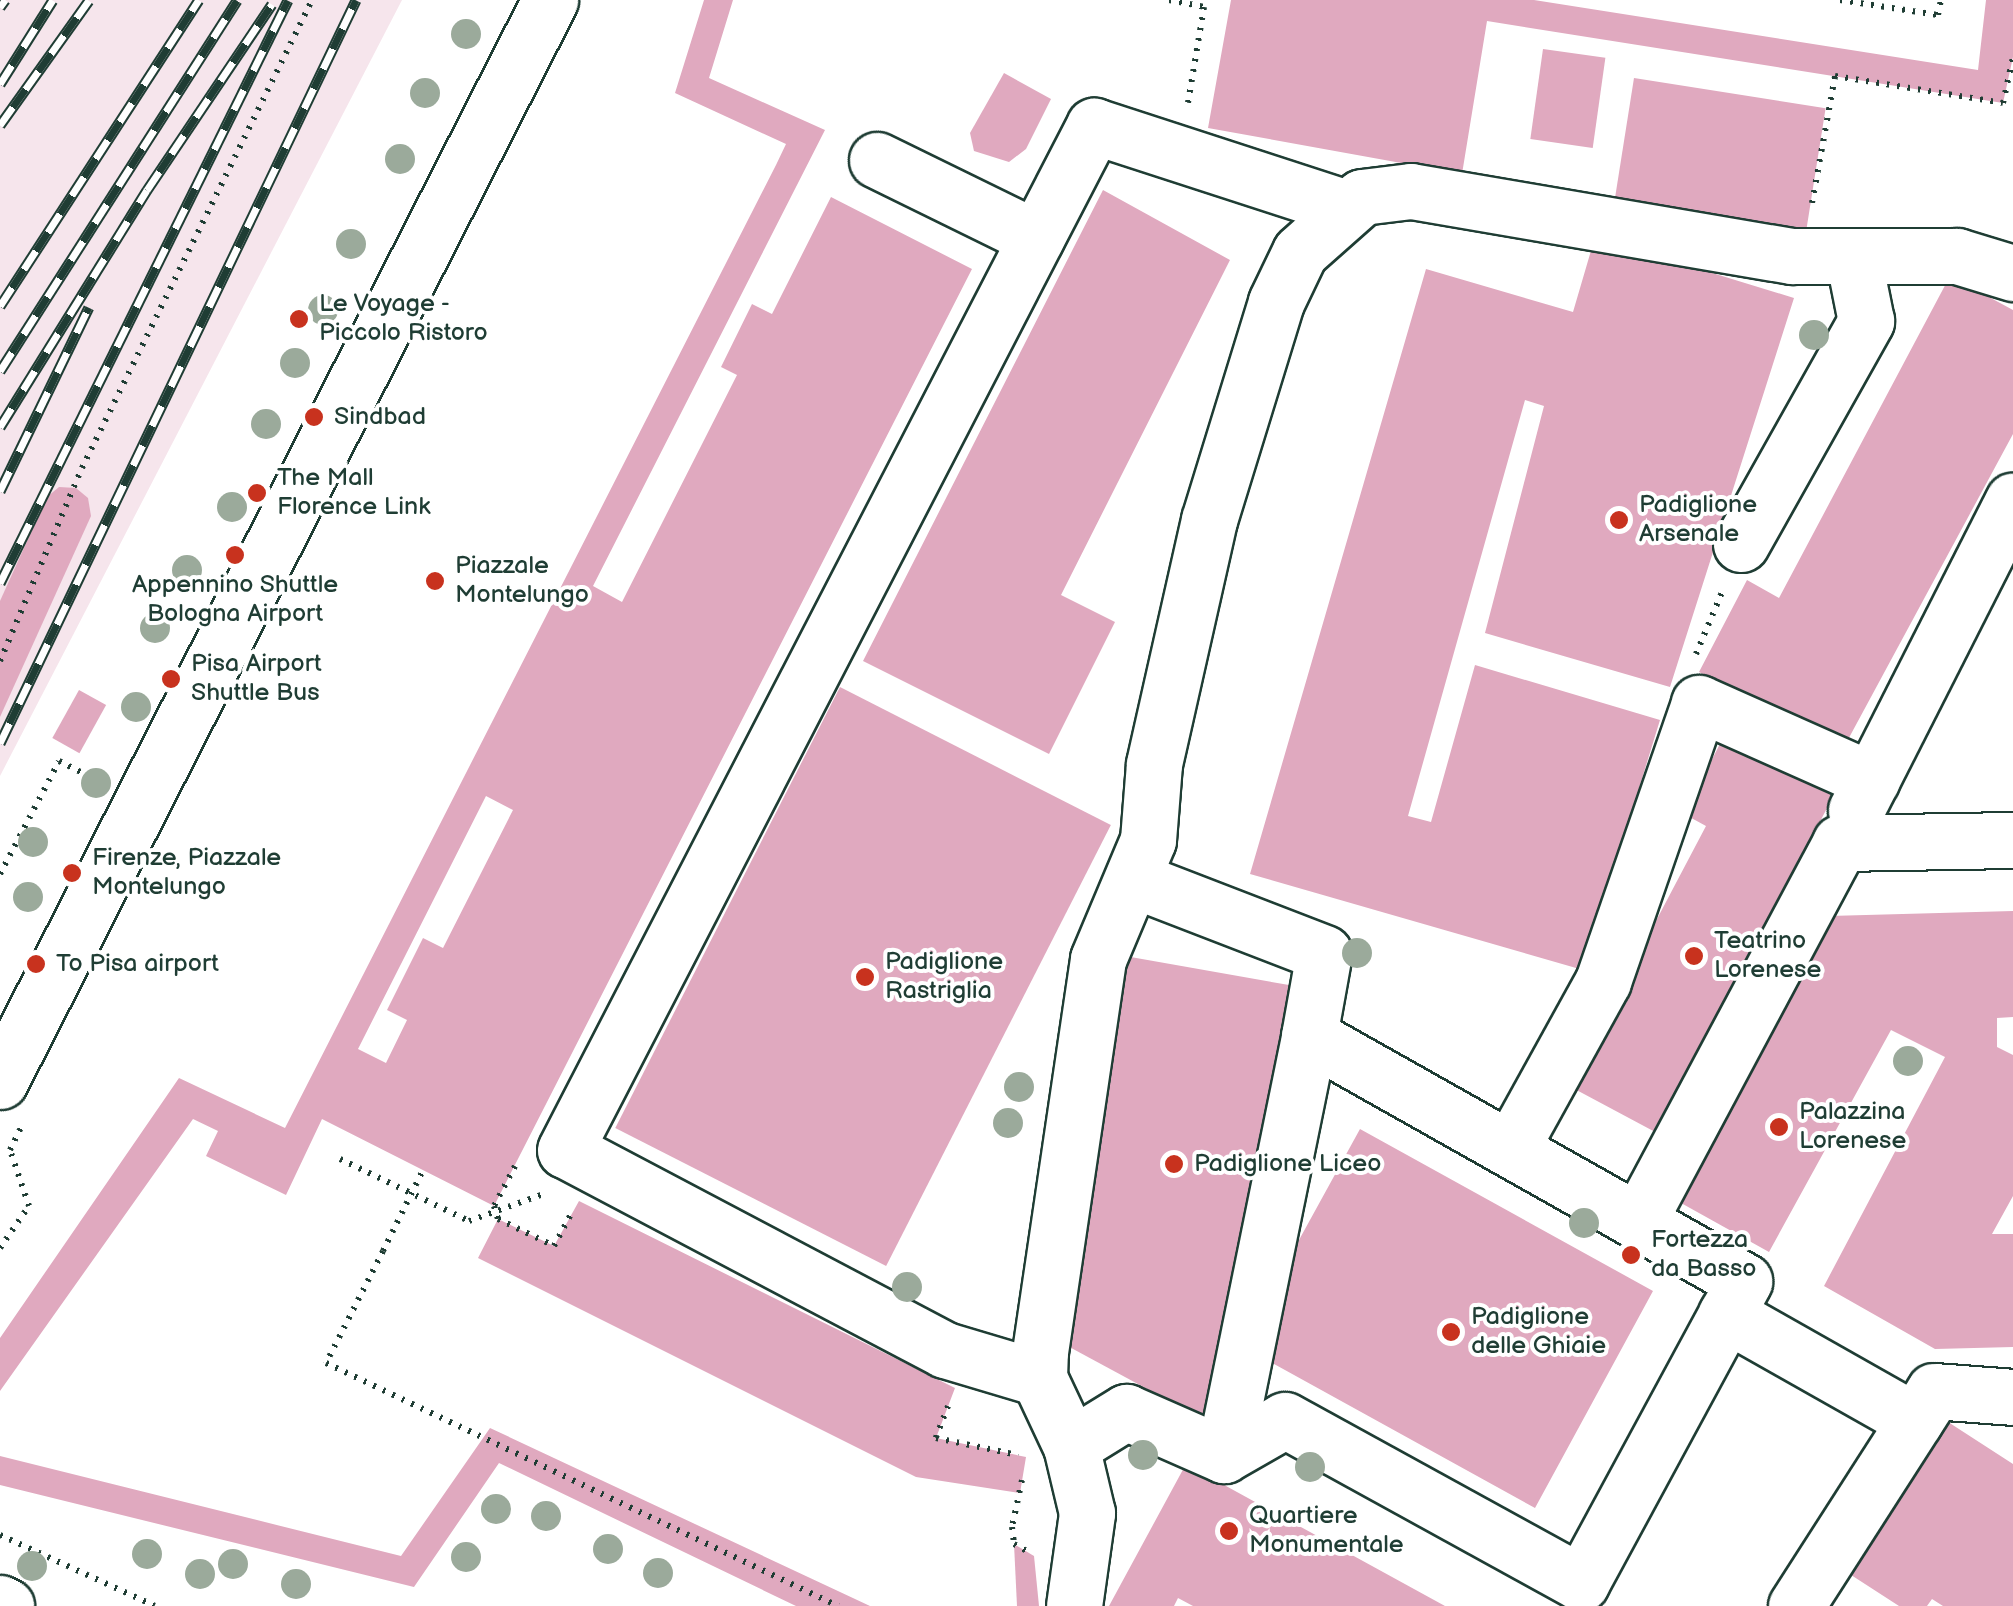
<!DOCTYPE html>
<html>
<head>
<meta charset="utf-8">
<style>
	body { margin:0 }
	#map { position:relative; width:2013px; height:1606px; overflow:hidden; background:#fff; font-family:"Balsamiq Sans",sans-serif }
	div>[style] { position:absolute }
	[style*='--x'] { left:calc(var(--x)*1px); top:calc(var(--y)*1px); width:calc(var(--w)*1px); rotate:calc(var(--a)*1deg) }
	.built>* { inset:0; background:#f6e5ec }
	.building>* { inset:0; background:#e0a9bf; transform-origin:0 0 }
	.path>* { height:6px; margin-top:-3px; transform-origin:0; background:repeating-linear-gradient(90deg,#1f3d34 0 2.5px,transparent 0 10.5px) }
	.roads { filter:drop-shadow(2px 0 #1f3d34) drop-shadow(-2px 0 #1f3d34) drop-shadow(0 2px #1f3d34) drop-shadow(0 -2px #1f3d34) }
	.minor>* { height:55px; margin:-27.5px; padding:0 27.5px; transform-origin:27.5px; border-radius:27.5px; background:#fff }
	.rail>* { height:11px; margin-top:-5.5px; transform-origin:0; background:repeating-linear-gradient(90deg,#fff 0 22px,#1f3d34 0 44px); box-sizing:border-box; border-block:2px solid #1f3d34 }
	.path-bridge>* { height:6px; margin-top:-3px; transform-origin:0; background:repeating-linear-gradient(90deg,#1f3d34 0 2.5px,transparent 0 10.5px) }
	.trees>* { width:30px; height:30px; margin:-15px; border-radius:50%; background:#9baa9b }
	.dots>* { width:28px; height:28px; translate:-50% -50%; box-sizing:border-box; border:5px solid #fff; border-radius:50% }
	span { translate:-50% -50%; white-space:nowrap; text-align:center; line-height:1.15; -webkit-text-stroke:8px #fff; paint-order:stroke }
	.poi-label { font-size:25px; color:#1f3d34 }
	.left { translate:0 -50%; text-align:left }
</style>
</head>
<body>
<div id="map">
	<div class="built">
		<div style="clip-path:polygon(0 0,402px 0,0 776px)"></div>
	</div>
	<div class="building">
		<div style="clip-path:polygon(evenodd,704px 0,733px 0,709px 78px,825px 130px,593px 586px,622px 602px,737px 375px,721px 367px,752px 304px,772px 314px,831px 197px,972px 269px,494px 1206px,322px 1119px,286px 1195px,206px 1156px,218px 1131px,193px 1119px,0 1391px,0 1338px,179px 1078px,285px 1128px,776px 165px,786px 144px,675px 93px,704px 0,486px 796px,513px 810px,443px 948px,423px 938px,387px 1010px,407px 1020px,386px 1063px,358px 1049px,486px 796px)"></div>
		<div style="clip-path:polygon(1231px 0,1534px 0,1978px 70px,1986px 0,2013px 0,2013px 57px,2003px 103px,1487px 21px,1462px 174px,1208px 128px)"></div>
		<div style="left:1543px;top:49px;width:63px;height:91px;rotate:8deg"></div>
		<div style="clip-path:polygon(1004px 73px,1051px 99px,1026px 149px,1009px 162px,974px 151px,970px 133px)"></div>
		<div style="left:1634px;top:78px;width:194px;height:125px;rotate:9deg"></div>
		<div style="clip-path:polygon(1103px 190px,1230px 260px,1061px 595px,1115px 622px,1049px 754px,863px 661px)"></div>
		<div style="clip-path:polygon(1595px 237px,1794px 298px,1670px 687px,1485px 633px,1544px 406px,1525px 400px,1408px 816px,1431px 822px,1475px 665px,1660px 720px,1583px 970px,1250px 874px,1426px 269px,1573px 312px)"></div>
		<div style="clip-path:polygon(1950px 276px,2013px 310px,2013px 434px,1844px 747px,1699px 672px,1747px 580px,1779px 598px)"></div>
		<div style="clip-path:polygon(59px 487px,76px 488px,88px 498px,91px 516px,0 717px,0 601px,47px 497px)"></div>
		<div style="left:840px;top:687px;width:304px;height:495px;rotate:27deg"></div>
		<div style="left:79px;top:690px;width:31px;height:55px;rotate:29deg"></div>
		<div style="clip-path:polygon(1725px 734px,1836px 791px,1657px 1133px,1569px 1086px,1706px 826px,1684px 814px)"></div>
		<div style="clip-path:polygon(2013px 911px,2013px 1017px,1997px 1018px,1997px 1047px,2013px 1055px,2013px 1196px,1992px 1234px,2013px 1234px,2013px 1347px,1935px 1349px,1824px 1286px,1945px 1057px,1891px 1030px,1769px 1252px,1681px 1203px,1829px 916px)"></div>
		<div style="clip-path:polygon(1125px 956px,1289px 985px,1212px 1424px,1062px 1343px)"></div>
		<div style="clip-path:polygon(1360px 1129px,1653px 1291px,1535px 1508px,1258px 1355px,1283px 1309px,1266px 1300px)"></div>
		<div style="clip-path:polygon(579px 1201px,955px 1388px,936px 1438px,1026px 1457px,1020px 1493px,916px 1477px,478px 1258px,498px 1219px,554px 1246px)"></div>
		<div style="clip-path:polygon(1945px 1420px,2013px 1464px,2013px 1606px,1943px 1606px,1932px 1599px,1927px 1606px,1899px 1606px,1848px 1573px)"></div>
		<div style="clip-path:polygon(490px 1428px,870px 1606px,796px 1606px,499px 1463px,414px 1587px,0 1485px,0 1456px,401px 1556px)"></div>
		<div style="clip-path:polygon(1186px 1464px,1445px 1606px,1193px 1606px,1178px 1598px,1174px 1606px,1109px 1606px)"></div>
		<div style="clip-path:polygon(1014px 1544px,1034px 1556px,1039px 1606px,1017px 1606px)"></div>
	</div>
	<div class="path">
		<div style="--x:1169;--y:0;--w:36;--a:11"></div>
		<div style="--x:1204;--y:7;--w:97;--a:99.5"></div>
		<div style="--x:1840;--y:0;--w:99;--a:8.7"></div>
		<div style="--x:1938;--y:15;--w:15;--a:-79"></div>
		<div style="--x:1812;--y:203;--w:129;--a:-79.7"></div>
		<div style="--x:1835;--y:76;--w:170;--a:9.1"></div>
		<div style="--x:2003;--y:103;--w:47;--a:-77.7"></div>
		<div style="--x:1696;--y:654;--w:67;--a:-67.2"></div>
		<div style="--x:0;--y:661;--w:210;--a:-67"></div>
		<div style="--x:82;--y:468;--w:521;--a:-63.83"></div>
		<div style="--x:0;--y:874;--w:127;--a:-62.4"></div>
		<div style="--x:59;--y:761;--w:29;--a:27"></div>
		<div style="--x:340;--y:1159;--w:143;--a:25.7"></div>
		<div style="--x:469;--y:1221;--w:77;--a:-19.9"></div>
		<div style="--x:515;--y:1166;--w:45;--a:117.7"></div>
		<div style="--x:494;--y:1206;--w:14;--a:73"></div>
		<div style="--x:498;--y:1219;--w:62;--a:25.7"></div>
		<div style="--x:554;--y:1246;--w:38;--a:-62"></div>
		<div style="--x:0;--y:1248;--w:51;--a:-55.4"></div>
		<div style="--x:29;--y:1206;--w:59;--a:-108.7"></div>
		<div style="--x:10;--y:1150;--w:25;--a:-64"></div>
		<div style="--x:383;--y:1251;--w:126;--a:117"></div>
		<div style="--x:326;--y:1363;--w:567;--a:25.39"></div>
		<div style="--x:948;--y:1406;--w:34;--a:111"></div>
		<div style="--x:936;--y:1438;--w:84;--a:11.7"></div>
		<div style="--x:1022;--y:1480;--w:48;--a:102"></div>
		<div style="--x:1012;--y:1527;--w:17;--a:83"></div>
		<div style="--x:1014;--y:1544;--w:18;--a:29"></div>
		<div style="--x:0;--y:1535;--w:170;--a:24.6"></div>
	</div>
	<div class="roads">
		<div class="minor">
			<div style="--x:877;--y:160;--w:177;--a:26.1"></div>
			<div style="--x:1741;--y:544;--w:256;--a:-60.7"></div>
			<div style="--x:1866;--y:321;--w:66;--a:-101.3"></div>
			<div style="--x:1856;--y:810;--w:347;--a:-63.1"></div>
			<div style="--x:0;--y:1081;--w:1213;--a:-63.03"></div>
			<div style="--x:1512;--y:1146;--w:188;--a:-61.1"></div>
			<div style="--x:1603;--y:981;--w:294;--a:-70.9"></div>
			<div style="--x:1699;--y:703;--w:189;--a:24"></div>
			<div style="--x:1640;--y:1218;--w:425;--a:-61.9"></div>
			<div style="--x:1840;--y:843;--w:173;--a:-1"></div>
			<div style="--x:1726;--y:1314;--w:217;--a:29.5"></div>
			<div style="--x:1039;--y:1378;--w:98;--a:-163.4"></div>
			<div style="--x:945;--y:1350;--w:429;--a:-152.2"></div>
			<div style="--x:565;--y:1150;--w:1153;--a:-62.68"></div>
			<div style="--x:1094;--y:126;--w:266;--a:18"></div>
			<div style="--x:1071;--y:1446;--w:65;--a:-31.7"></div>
			<div style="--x:1126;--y:1412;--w:107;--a:23.7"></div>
			<div style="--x:1224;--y:1455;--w:70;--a:-29.8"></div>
			<div style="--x:1285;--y:1420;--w:338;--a:28.8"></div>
			<div style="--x:1581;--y:1583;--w:343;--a:-61.6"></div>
			<div style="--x:1744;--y:1281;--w:499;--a:-150.6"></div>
			<div style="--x:1309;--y:1036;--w:84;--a:-79.8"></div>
			<div style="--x:1324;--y:953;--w:200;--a:-158.9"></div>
			<div style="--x:1224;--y:1455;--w:428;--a:-78.5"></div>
			<div style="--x:0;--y:1603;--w:7;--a:27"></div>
			<div style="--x:1074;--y:1606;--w:94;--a:-82"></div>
			<div style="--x:1087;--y:1513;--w:69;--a:-103.4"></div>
			<div style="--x:1071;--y:1446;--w:75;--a:-115.2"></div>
			<div style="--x:1039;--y:1378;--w:26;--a:-88"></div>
			<div style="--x:1040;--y:1352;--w:397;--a:-81.6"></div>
			<div style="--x:1098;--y:959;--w:129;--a:-67.2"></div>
			<div style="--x:1148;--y:840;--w:76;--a:-85.5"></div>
			<div style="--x:1154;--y:764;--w:250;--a:-77.3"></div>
			<div style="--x:1209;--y:520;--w:228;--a:-72.9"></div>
			<div style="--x:1276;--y:302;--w:55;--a:-64.4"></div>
			<div style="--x:1300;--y:252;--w:83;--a:-41.6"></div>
			<div style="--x:1362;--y:197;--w:49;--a:-7"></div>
			<div style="--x:1411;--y:191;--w:387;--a:9.7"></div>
			<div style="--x:1792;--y:256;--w:165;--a:0"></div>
			<div style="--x:1957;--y:256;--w:59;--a:16.9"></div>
			<div style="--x:1796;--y:1606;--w:255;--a:-57.3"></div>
			<div style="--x:1934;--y:1391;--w:79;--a:4.3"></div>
		</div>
	</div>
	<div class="rail">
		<div style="--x:0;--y:7;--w:9;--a:-54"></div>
		<div style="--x:0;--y:84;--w:99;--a:-57.8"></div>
		<div style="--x:0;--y:125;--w:153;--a:-54.5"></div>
		<div style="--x:0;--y:306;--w:365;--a:-57"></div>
		<div style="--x:0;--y:371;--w:440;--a:-57.4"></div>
		<div style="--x:0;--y:427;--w:279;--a:-58.2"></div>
		<div style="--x:147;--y:190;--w:224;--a:-56.1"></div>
		<div style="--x:0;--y:491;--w:204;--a:-64.2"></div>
		<div style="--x:0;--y:583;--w:650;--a:-63.71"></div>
		<div style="--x:0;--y:743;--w:824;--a:-64.4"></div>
	</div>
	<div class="path-bridge">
		<div style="--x:383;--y:1251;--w:90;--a:-63.7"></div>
	</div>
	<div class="trees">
		<div style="left:466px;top:34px"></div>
		<div style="left:425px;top:93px"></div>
		<div style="left:400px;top:159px"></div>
		<div style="left:351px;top:244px"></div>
		<div style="left:323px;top:310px"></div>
		<div style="left:1814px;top:335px"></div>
		<div style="left:295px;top:363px"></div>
		<div style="left:266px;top:424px"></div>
		<div style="left:232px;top:507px"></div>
		<div style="left:187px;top:570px"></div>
		<div style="left:155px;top:628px"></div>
		<div style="left:136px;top:707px"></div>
		<div style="left:96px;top:783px"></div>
		<div style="left:33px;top:842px"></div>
		<div style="left:28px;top:897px"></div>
		<div style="left:1357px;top:953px"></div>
		<div style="left:1908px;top:1061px"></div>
		<div style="left:1019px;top:1087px"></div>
		<div style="left:1008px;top:1123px"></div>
		<div style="left:1584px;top:1223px"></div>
		<div style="left:907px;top:1287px"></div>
		<div style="left:1143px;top:1455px"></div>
		<div style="left:1310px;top:1467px"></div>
		<div style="left:496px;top:1509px"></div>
		<div style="left:546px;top:1516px"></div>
		<div style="left:608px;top:1549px"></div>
		<div style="left:147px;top:1554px"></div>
		<div style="left:466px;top:1557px"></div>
		<div style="left:233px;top:1564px"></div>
		<div style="left:32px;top:1566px"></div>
		<div style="left:658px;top:1573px"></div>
		<div style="left:200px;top:1574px"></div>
		<div style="left:296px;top:1584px"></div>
	</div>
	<div class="dots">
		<div style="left:299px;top:319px;background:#c8321e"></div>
		<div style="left:314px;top:417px;background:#c8321e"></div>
		<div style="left:257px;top:493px;background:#c8321e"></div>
		<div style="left:1619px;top:520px;background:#c8321e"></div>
		<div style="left:235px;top:555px;background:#c8321e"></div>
		<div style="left:435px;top:581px;background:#c8321e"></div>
		<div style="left:171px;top:679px;background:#c8321e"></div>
		<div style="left:72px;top:873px;background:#c8321e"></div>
		<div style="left:1694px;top:956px;background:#c8321e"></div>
		<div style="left:36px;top:964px;background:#c8321e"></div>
		<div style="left:865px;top:977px;background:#c8321e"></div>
		<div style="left:1779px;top:1127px;background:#c8321e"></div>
		<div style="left:1174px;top:1164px;background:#c8321e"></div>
		<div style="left:1631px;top:1255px;background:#c8321e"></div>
		<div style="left:1451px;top:1332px;background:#c8321e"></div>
		<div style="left:1229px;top:1531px;background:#c8321e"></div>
	</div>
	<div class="poi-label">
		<span class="left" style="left:319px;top:319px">Le Voyage -<br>Piccolo Ristoro</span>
		<span class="left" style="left:334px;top:417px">Sindbad</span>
		<span class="left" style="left:277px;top:493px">The Mall<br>Florence Link</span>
		<span class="left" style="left:1639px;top:520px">Padiglione<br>Arsenale</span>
		<span class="left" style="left:455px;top:581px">Piazzale<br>Montelungo</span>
		<span style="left:235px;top:600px">Appennino Shuttle<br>Bologna Airport</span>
		<span class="left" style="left:191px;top:679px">Pisa Airport<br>Shuttle Bus</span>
		<span class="left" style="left:92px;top:873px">Firenze, Piazzale<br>Montelungo</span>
		<span class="left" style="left:1714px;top:956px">Teatrino<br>Lorenese</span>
		<span class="left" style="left:885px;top:977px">Padiglione<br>Rastriglia</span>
		<span class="left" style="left:56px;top:964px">To Pisa airport</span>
		<span class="left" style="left:1799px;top:1127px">Palazzina<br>Lorenese</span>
		<span class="left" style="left:1194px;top:1164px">Padiglione Liceo</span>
		<span class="left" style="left:1651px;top:1255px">Fortezza<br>da Basso</span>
		<span class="left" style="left:1471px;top:1332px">Padiglione<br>delle Ghiaie</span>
		<span class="left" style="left:1249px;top:1531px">Quartiere<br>Monumentale</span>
	</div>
</div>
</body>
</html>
